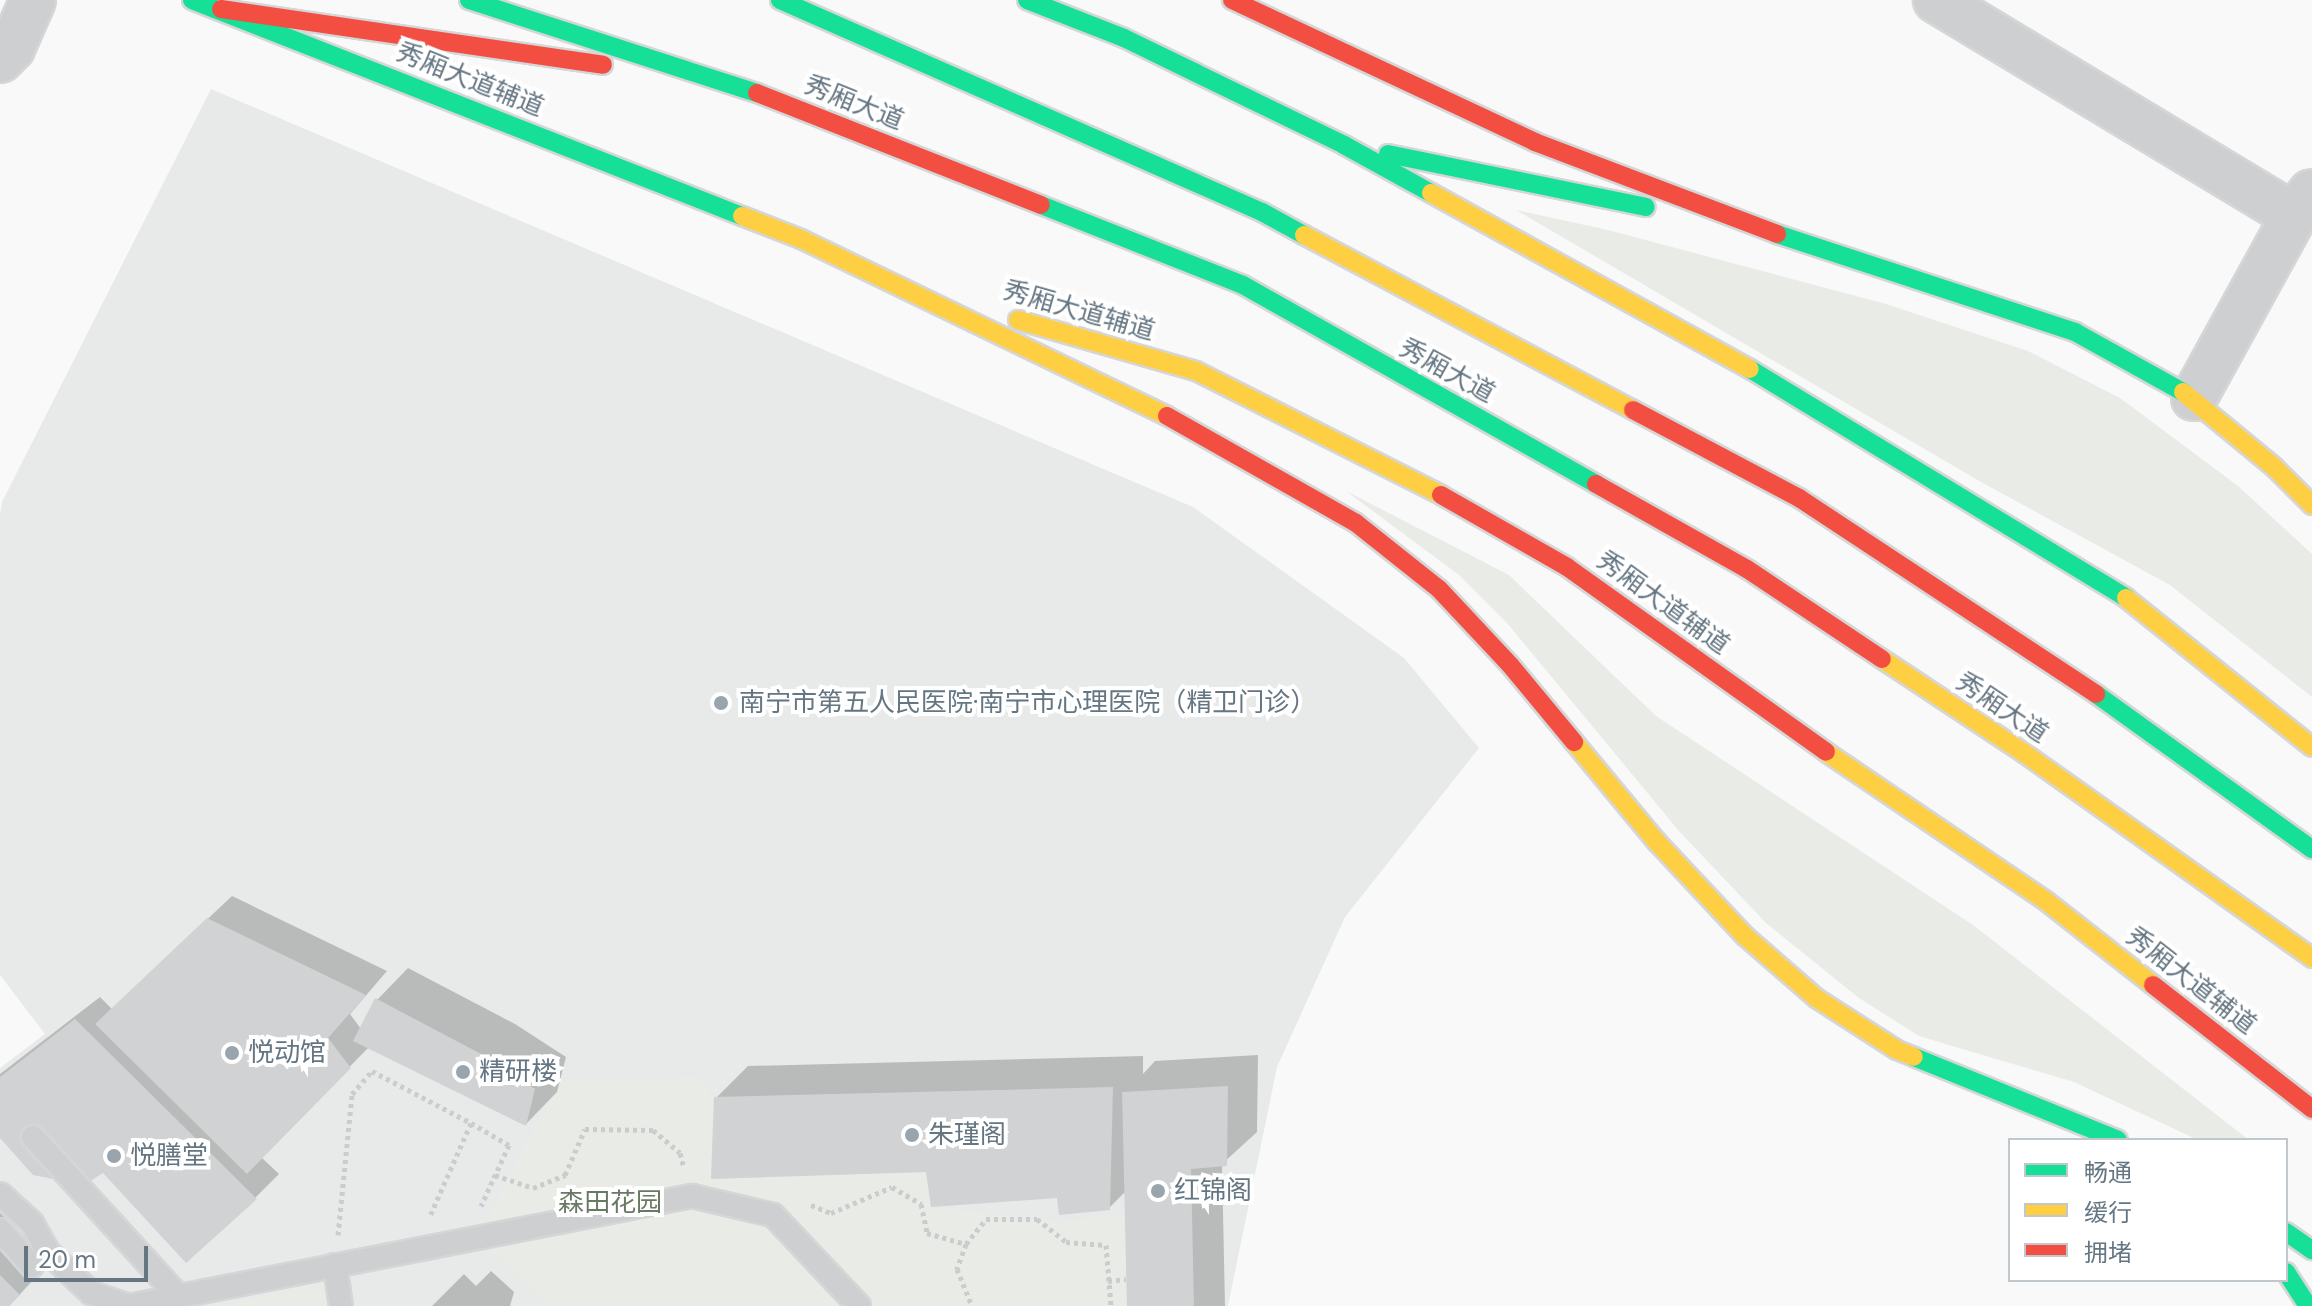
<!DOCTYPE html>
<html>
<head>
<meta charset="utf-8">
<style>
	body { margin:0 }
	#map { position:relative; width:2312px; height:1306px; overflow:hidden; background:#f9f9f9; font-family:"DM Sans","Noto Sans SC",sans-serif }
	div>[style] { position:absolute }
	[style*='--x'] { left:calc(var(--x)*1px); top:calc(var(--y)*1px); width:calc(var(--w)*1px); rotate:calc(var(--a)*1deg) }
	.built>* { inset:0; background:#e8e9e9 }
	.green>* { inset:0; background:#e8ebe6 }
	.shadow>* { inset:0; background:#0003 }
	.building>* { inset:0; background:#d0d2d3 }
	.path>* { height:5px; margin-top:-2.5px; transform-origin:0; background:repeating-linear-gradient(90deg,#cbcccd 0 4px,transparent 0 8px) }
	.roads { filter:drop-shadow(2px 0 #d5d6d7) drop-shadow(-2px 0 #d5d6d7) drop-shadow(0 2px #d5d6d7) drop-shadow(0 -2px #d5d6d7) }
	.lane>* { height:22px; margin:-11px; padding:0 11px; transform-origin:11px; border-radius:11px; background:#cecfd0 }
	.street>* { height:44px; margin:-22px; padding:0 22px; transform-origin:22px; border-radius:22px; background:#cecfd0 }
	.fast>* { height:18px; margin:-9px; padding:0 9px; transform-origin:9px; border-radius:9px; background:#16e098 }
	.slow>* { height:18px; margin:-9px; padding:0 9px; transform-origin:9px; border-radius:9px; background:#ffcf43 }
	.jam>* { height:18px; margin:-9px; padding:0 9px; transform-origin:9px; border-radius:9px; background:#f24e42 }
	.dots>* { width:22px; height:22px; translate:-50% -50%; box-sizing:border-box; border:4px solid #fff; border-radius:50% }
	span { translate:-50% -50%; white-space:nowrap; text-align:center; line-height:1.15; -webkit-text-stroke:8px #fff; paint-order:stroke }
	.street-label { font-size:26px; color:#657683 }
	.poi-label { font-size:26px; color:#657683 }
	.left { translate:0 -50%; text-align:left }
	.park-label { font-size:26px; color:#687a64 }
	.legend { position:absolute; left:2008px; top:1138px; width:280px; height:144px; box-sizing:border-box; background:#fff; border:2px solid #c1c8cd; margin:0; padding:10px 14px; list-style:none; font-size:24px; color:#657683 }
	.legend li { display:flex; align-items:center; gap:16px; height:40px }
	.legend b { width:40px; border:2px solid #c1c8cd }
	.scale { position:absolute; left:24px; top:1246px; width:124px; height:36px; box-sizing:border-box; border:4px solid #657683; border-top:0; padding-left:10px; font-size:24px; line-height:28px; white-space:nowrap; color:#657683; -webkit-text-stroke:6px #fff; paint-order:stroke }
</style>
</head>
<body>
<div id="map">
	<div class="built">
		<div style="clip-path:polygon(211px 89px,1193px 507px,1404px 658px,1479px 748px,1345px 917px,1277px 1067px,1228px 1306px,0 1306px,0 1068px,45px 1034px,0 975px,0 515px,2px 502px)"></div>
	</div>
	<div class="green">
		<div style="clip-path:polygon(1516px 210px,1608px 230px,1886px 304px,2028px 351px,2120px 398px,2238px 486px,2312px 554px,2312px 697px,2170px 585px,1981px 482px)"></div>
		<div style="clip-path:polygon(1346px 491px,1509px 575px,1656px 716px,1973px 925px,2249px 1140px,2198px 1140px,2074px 1082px,1919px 1036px,1859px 998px,1766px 923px,1679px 831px,1507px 623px,1459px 575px)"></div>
		<div style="clip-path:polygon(695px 1077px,714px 1097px,712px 1179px,926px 1172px,932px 1207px,1061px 1222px,1124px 1213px,1126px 1306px,549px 1306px,477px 1238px,559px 1079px)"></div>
		<div style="clip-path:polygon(314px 1283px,333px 1296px,335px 1306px,221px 1306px)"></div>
	</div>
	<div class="shadow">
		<div style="clip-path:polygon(232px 896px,387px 971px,350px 1014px,361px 1029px,377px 1000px,408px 968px,515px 1024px,566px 1057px,557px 1092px,526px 1124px,369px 1047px,261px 1157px,279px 1174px,255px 1198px,0 1135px,0 1074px,100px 997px,112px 1009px)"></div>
		<div style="clip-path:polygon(1258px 1055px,1257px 1132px,1222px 1164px,1225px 1306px,1128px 1306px,1126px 1191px,1109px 1208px,928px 1170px,716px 1098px,748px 1066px,1143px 1056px,1143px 1074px,1155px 1061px)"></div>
		<div style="clip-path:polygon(0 1213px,50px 1262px,9px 1306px,0 1306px)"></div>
		<div style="clip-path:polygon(491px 1271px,514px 1292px,510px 1306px,432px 1306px,464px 1274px,476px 1286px)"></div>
	</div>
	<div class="building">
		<div style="clip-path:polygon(207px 918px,366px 995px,328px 1038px,351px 1068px,247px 1174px,95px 1024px)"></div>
		<div style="clip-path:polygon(375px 998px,483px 1055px,535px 1089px,526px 1126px,353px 1041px)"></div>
		<div style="clip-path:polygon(75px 1019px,257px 1199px,186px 1263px,103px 1173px,84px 1185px,33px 1175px,0 1138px,0 1077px)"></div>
		<div style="clip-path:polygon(1228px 1086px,1227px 1166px,1191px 1169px,1194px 1306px,1127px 1306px,1122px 1092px)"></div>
		<div style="clip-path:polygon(1113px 1087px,1110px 1210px,1059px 1215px,1057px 1198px,931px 1207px,926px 1172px,711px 1179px,714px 1097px)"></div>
		<div style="clip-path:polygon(0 1275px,20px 1295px,9px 1306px,0 1306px)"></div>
	</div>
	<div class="path">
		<div style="--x:471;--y:1123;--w:44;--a:30.1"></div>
		<div style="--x:509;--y:1145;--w:67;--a:114.7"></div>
		<div style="--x:495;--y:1175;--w:40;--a:18.9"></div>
		<div style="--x:533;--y:1188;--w:35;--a:-22"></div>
		<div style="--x:565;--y:1175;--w:50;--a:-66.5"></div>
		<div style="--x:585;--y:1129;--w:68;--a:0.8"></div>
		<div style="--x:653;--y:1130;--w:35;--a:40"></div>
		<div style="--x:680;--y:1153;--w:16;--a:75"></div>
		<div style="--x:811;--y:1205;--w:22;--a:22"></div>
		<div style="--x:831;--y:1213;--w:66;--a:-23.1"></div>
		<div style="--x:892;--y:1187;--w:34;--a:30"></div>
		<div style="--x:921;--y:1204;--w:30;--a:78"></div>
		<div style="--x:927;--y:1233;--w:41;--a:15.8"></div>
		<div style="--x:966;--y:1244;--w:32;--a:-51"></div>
		<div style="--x:986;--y:1219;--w:51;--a:0"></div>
		<div style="--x:1037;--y:1219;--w:37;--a:38"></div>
		<div style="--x:1066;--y:1242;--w:40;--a:4.3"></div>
		<div style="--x:1106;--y:1245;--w:61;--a:85.3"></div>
		<div style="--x:338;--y:1235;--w:142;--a:-84.3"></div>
		<div style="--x:352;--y:1094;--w:30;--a:-49"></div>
		<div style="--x:372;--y:1071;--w:112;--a:27.7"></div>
		<div style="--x:471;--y:1123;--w:102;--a:113.8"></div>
		<div style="--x:966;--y:1244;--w:27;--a:110"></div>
		<div style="--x:957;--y:1269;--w:40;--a:68"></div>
		<div style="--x:1108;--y:1281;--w:18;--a:-6"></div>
	</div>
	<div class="roads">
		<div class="lane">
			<div style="--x:33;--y:1137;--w:215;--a:47.6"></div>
			<div style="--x:0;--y:1194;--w:43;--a:42.2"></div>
			<div style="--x:32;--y:1223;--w:33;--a:61"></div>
			<div style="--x:48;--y:1252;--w:59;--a:43.6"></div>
			<div style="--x:91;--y:1293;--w:39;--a:19"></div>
			<div style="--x:0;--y:1230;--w:48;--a:48.4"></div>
			<div style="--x:335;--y:1265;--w:41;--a:81.7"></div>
			<div style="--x:129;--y:1306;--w:574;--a:-11.06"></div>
			<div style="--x:692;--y:1196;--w:83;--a:13.2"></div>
			<div style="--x:773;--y:1215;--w:125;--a:46.6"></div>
		</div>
		<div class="street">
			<div style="--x:1936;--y:0;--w:418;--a:31.1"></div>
			<div style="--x:0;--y:60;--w:17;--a:-45"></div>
			<div style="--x:12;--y:48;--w:52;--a:-66.4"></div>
			<div style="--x:2194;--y:398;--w:208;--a:-61.2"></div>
			<div style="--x:2294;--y:216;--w:29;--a:-54"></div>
		</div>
		<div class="fast">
			<div style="--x:192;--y:0;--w:591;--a:21.44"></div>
			<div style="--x:469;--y:0;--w:303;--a:17.9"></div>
			<div style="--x:780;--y:0;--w:527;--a:23.74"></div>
			<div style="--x:1262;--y:212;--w:48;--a:28.7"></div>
			<div style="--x:1027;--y:0;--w:104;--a:21.4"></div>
			<div style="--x:1124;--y:38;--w:245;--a:25.9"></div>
			<div style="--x:1344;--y:145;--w:99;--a:28.9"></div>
			<div style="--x:1388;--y:154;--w:263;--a:11.6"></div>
			<div style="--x:1041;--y:205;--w:217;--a:21.6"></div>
			<div style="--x:1243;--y:285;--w:405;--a:29.4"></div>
			<div style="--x:1777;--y:234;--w:314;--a:18.2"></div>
			<div style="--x:2075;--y:332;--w:124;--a:29.1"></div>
			<div style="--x:1750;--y:369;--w:440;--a:31.3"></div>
			<div style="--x:2096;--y:694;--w:266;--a:35.7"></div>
			<div style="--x:1914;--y:1057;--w:220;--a:22.1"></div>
			<div style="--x:2286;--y:1232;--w:32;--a:35"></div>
			<div style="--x:2286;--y:1272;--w:40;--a:57.1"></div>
		</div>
		<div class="slow">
			<div style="--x:1431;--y:193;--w:364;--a:28.9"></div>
			<div style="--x:742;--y:216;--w:63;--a:21.3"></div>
			<div style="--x:801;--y:239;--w:407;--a:25.8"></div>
			<div style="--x:1304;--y:235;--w:373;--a:28"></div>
			<div style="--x:1018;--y:320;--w:185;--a:16"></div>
			<div style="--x:1196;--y:371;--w:275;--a:26.8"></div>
			<div style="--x:2183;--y:392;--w:118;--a:39.5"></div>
			<div style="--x:2274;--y:467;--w:54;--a:45"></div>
			<div style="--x:2126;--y:598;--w:238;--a:38.7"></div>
			<div style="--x:1882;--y:659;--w:170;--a:33.5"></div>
			<div style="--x:2024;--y:753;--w:354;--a:35.4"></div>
			<div style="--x:1574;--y:742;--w:129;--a:50.4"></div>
			<div style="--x:1656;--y:841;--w:130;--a:46.9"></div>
			<div style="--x:1745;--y:936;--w:94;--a:41.1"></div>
			<div style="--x:1816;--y:998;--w:96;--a:32.7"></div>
			<div style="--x:1897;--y:1050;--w:18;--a:22"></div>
			<div style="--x:1826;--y:752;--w:266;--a:34.1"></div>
			<div style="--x:2046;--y:901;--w:136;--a:38.1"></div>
		</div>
		<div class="jam">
			<div style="--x:1232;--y:0;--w:335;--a:25.1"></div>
			<div style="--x:1535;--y:142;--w:259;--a:20.8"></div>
			<div style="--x:221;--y:9;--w:386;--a:8.3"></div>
			<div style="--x:757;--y:93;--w:305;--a:21.5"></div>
			<div style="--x:1633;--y:410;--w:188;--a:27.9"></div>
			<div style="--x:1799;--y:498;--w:356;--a:33.4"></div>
			<div style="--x:1167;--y:416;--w:217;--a:29.5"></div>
			<div style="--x:1356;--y:523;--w:106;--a:38.5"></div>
			<div style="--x:1439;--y:589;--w:105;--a:46.9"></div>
			<div style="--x:1511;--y:666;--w:99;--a:50.3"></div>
			<div style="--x:1596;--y:484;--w:173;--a:29.4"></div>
			<div style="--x:1747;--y:569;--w:162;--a:33.7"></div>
			<div style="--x:1441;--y:495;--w:145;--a:29.7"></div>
			<div style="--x:1567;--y:567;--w:318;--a:35.5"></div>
			<div style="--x:2153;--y:985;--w:202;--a:37.9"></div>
		</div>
	</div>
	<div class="dots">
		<div style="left:721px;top:703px;background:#99a4ac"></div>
		<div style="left:232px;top:1053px;background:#99a4ac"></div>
		<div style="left:463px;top:1072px;background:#99a4ac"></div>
		<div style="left:912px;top:1135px;background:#99a4ac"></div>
		<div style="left:114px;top:1156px;background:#99a4ac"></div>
		<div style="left:1158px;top:1191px;background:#99a4ac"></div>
	</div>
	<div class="street-label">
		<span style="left:470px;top:80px;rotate:22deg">秀厢大道辅道</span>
		<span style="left:854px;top:103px;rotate:22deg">秀厢大道</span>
		<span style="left:1079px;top:311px;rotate:16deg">秀厢大道辅道</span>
		<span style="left:1447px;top:371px;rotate:29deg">秀厢大道</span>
		<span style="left:1663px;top:603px;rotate:36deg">秀厢大道辅道</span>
		<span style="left:2002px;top:708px;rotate:34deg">秀厢大道</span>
		<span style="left:2191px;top:981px;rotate:38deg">秀厢大道辅道</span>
	</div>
	<div class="poi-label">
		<span class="left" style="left:739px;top:703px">南宁市第五人民医院·南宁市心理医院（精卫门诊）</span>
		<span class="left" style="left:248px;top:1053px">悦动馆</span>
		<span class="left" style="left:479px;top:1072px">精研楼</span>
		<span class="left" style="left:928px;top:1135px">朱瑾阁</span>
		<span class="left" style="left:130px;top:1156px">悦膳堂</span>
		<span class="left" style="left:1174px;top:1191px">红锦阁</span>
	</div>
	<div class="park-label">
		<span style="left:610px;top:1203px">森田花园</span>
	</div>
	<ul class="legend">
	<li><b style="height:10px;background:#16e098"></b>畅通</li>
	<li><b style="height:10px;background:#ffcf43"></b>缓行</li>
	<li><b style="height:10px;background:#f24e42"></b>拥堵</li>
	</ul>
	<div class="scale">20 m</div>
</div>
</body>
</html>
